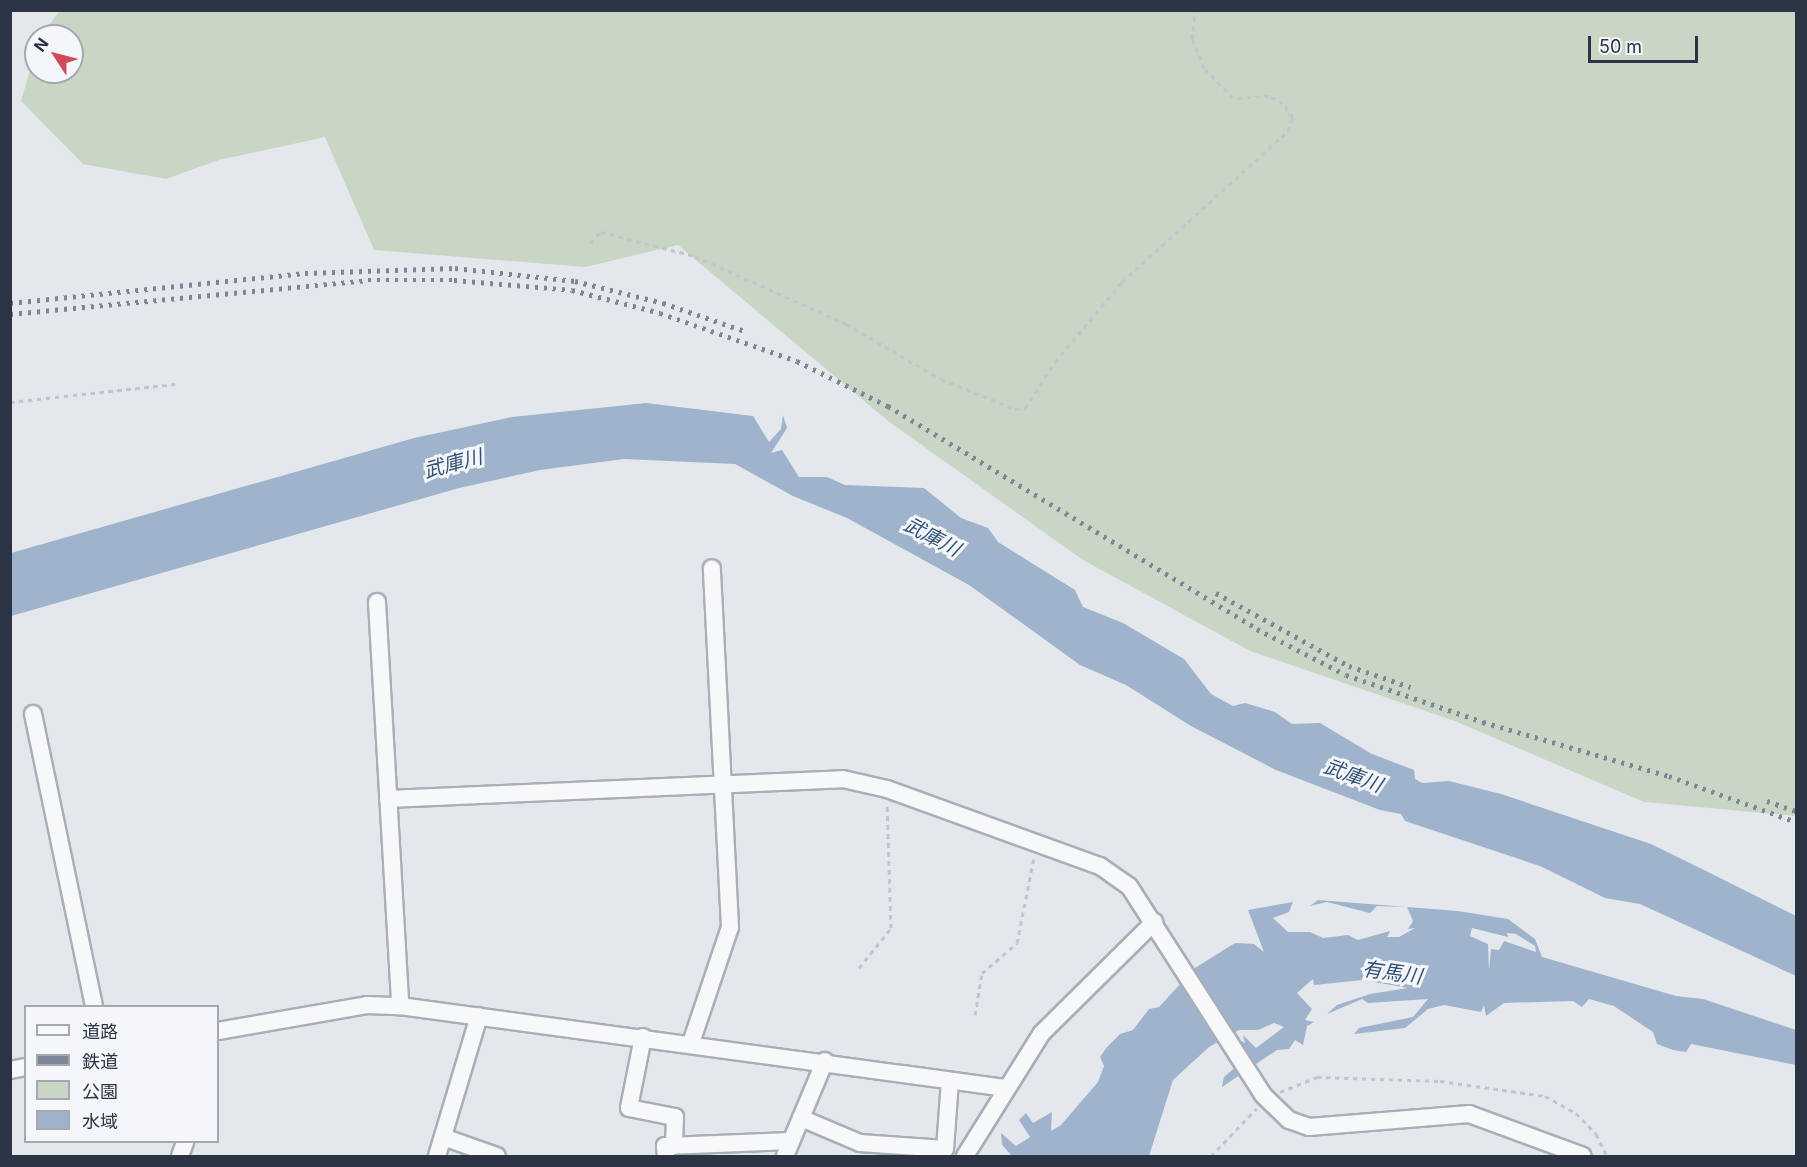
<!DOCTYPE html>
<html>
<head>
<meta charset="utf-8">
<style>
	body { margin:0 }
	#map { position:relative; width:1807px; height:1167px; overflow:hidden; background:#e4e7ec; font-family:Inter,"Noto Sans JP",sans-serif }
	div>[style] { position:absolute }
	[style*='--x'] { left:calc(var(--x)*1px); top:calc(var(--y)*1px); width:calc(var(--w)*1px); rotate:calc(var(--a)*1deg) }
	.green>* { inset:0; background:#c9d6c5 }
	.water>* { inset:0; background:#9fb4cc }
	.path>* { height:3px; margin-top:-1.5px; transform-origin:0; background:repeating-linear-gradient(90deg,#c2c5cb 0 4.5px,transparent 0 9px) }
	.roads { filter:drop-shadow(2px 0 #a9aeb7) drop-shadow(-2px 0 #a9aeb7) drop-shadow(0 2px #a9aeb7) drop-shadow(0 -2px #a9aeb7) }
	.minor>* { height:16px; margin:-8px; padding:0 8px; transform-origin:8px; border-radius:8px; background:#f7f8fa }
	.rail>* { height:4.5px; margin-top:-2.25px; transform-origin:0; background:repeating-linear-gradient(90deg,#7d8696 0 3px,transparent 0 9px) }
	span { translate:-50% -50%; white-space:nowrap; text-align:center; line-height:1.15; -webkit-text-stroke:6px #f4f6f9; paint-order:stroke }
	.water-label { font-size:20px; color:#34527a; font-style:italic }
	.frame { position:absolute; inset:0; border:12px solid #2b3445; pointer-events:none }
	.legend { position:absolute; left:24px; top:1005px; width:195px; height:138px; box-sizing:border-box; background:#f4f6f9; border:2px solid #a4a8b1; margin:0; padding:8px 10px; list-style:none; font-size:18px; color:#2b3445 }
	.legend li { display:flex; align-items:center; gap:12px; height:30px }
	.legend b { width:30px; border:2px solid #a4a8b1 }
	.north { position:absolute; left:24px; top:24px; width:60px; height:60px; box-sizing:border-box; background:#f4f6f9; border:2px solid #a4a8b1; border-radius:50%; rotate:306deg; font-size:16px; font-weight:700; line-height:24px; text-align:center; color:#2b3445 }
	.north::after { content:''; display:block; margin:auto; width:21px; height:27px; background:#d1495b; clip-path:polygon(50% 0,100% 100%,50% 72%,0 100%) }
	.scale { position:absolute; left:1588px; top:36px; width:110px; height:27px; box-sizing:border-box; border:3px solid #2b3445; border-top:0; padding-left:8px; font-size:18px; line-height:21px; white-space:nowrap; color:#2b3445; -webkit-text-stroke:4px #f4f6f9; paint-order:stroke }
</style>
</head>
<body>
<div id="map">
	<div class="green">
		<div style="clip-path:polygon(60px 11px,1796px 11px,1796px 816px,1644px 802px,1455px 721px,1250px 651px,1083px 560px,888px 421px,678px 245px,585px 267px,374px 250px,325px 137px,219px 160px,166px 179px,83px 164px,21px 101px,36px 50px,36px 72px,72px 72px,72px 36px,40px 36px)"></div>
	</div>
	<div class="water">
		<div style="clip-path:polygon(646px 403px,753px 416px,769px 442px,781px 429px,783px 415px,787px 428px,771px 453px,782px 450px,799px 477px,827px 477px,845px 485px,924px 488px,961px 518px,988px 528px,998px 542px,1075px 590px,1083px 607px,1123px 623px,1184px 659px,1211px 694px,1233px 706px,1245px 703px,1275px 712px,1292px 724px,1320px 723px,1372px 754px,1414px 770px,1415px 779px,1422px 783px,1449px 781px,1501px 794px,1651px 844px,1704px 870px,1796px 916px,1796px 976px,1640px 904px,1605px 898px,1540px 866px,1405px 821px,1401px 814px,1380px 810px,1276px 770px,1191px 726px,1126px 685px,1080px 665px,969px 585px,847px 518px,793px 496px,735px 464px,624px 459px,540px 470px,459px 488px,11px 616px,11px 553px,414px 438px,512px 417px)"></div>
		<div style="clip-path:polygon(evenodd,1318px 900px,1458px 911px,1508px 919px,1535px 939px,1542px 957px,1676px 996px,1703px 999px,1796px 1030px,1796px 1065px,1691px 1044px,1686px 1052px,1673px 1050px,1657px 1044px,1653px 1032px,1614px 1006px,1589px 999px,1582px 1007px,1573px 1001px,1504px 1003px,1486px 1016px,1484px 1005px,1481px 1012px,1444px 1005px,1428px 1009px,1405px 1028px,1354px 1034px,1359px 1028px,1413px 1017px,1428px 999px,1368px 1003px,1362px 999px,1327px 1014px,1337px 1005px,1370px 994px,1408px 988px,1363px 980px,1314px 985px,1313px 979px,1297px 993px,1312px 1009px,1305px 1020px,1314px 1022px,1307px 1026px,1303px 1045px,1295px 1040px,1289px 1049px,1277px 1050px,1222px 1087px,1224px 1077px,1245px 1059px,1236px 1039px,1245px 1043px,1243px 1035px,1256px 1048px,1284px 1027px,1274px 1023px,1258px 1030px,1239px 1030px,1209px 1047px,1173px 1080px,1149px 1156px,1012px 1156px,1002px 1145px,1001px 1133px,1016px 1146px,1030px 1137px,1019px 1120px,1026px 1113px,1033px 1123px,1052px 1112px,1051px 1131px,1061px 1125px,1098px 1082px,1104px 1066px,1100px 1057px,1107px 1047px,1120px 1034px,1133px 1030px,1149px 1009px,1159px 1007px,1195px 968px,1235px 943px,1254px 944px,1264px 952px,1248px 910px,1293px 902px,1289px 912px,1273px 918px,1288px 932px,1310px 932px,1323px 938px,1348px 935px,1358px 940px,1390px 931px,1387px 937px,1399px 937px,1415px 928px,1408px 929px,1413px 921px,1407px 907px,1377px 906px,1370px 913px,1327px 902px,1310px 906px,1318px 900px,1472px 928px,1508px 937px,1507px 933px,1516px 934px,1535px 946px,1536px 952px,1504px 941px,1499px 950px,1491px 949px,1489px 970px,1488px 944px,1470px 936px,1472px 928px)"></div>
	</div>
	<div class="path">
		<div style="--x:590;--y:243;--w:16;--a:-45"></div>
		<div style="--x:601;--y:232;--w:97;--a:14.3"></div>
		<div style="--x:695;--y:256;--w:166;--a:24.2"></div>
		<div style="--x:846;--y:324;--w:110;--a:30.1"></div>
		<div style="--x:941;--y:379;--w:80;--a:22.1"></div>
		<div style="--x:1015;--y:409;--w:10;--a:-6"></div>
		<div style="--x:1025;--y:408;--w:55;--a:-56.9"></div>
		<div style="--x:1055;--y:362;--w:104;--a:-50.1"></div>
		<div style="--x:1122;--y:282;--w:224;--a:-42.3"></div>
		<div style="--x:1288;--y:131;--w:15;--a:-70"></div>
		<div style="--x:1293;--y:117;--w:17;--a:-126"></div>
		<div style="--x:1283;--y:103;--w:16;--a:-153"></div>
		<div style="--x:1269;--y:96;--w:36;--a:177"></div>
		<div style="--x:1233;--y:98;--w:42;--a:-134"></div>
		<div style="--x:1204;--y:68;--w:31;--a:-112"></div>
		<div style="--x:1192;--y:39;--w:29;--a:-84"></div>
		<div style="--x:10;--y:402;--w:166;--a:-6.2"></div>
		<div style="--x:859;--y:968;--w:51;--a:-51.3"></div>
		<div style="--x:891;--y:928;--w:124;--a:-91.8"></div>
		<div style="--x:975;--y:1015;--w:43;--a:-80.5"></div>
		<div style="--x:982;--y:973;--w:46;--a:-40.6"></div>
		<div style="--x:1017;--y:943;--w:88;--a:-78.8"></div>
		<div style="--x:1280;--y:1092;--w:40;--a:-22"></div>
		<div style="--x:1317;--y:1077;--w:123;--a:1.9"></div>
		<div style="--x:1440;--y:1081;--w:106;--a:8.1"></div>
		<div style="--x:1545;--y:1096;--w:35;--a:29"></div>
		<div style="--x:1576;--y:1113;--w:29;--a:46"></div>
		<div style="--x:1596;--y:1134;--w:25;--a:63"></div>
		<div style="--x:1211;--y:1156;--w:66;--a:-46.2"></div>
	</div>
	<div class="roads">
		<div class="minor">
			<div style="--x:377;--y:602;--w:405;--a:86.7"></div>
			<div style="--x:33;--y:714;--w:298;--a:78.2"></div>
			<div style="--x:388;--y:799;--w:455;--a:-2.5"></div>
			<div style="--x:843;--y:779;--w:45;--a:12.8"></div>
			<div style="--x:887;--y:789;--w:226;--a:19.9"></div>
			<div style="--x:1100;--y:866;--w:35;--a:35"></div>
			<div style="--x:1129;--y:886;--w:248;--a:57.3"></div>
			<div style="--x:1263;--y:1095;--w:36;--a:44"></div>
			<div style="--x:1289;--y:1120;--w:21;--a:19"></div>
			<div style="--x:1309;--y:1127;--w:161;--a:-4.6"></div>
			<div style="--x:1469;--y:1114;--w:121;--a:20.2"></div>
			<div style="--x:218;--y:1031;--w:151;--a:-9.9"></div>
			<div style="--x:367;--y:1005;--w:33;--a:2"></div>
			<div style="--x:400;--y:1006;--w:612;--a:7.71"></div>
			<div style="--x:643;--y:1037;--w:72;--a:101.2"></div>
			<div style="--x:629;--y:1108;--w:47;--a:11.1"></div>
			<div style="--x:675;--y:1117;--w:29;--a:92"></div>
			<div style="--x:691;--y:1043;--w:122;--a:-71.4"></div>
			<div style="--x:730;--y:927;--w:359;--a:-92.9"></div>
			<div style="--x:10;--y:1070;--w:16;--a:-11"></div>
			<div style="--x:801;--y:1118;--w:64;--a:23"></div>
			<div style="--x:860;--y:1143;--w:85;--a:4"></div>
			<div style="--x:945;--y:1149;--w:68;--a:-85.8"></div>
			<div style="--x:443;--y:1137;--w:57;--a:19.4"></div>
			<div style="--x:180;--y:1156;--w:15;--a:-70"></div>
			<div style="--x:437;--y:1156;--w:146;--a:-73.3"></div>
			<div style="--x:666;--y:1156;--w:10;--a:-96"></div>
			<div style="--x:665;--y:1146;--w:126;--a:-2.3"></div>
			<div style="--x:785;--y:1156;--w:103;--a:-67.2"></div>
			<div style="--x:965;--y:1156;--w:145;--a:-58"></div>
			<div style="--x:1042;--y:1033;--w:158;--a:-44.7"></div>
		</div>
	</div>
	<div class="rail">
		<div style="--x:10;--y:303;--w:297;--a:-5.8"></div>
		<div style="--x:305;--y:273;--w:150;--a:-1.9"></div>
		<div style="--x:455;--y:268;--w:121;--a:6.2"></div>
		<div style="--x:575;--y:281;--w:91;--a:14"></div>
		<div style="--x:663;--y:303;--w:89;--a:19"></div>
		<div style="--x:10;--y:314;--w:360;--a:-5.4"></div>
		<div style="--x:368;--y:280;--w:86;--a:0"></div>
		<div style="--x:454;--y:280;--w:118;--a:4.8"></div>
		<div style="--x:572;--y:290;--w:91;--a:14.6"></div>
		<div style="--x:660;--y:313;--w:145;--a:19.3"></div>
		<div style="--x:797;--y:361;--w:102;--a:26.3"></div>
		<div style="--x:888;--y:406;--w:431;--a:31.1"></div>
		<div style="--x:1257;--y:629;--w:100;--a:27.3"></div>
		<div style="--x:1346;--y:675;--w:145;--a:18.9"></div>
		<div style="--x:1483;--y:722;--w:194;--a:16.2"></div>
		<div style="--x:1669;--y:776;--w:135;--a:19.9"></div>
		<div style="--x:1216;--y:593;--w:152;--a:28.8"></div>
		<div style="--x:1349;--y:666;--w:65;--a:19"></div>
		<div style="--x:1767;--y:801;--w:31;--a:19"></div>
	</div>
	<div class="water-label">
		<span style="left:453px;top:464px;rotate:-15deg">武庫川</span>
		<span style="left:932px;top:537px;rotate:28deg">武庫川</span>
		<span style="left:1353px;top:776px;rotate:20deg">武庫川</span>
		<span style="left:1392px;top:973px;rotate:8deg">有馬川</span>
	</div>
	<div class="frame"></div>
	<ul class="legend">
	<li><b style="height:8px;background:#f7f8fa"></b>道路</li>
	<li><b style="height:8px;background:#7d8696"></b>鉄道</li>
	<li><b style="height:16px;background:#c9d6c5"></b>公園</li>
	<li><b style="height:16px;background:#9fb4cc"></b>水域</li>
	</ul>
	<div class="north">N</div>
	<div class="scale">50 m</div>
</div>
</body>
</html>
